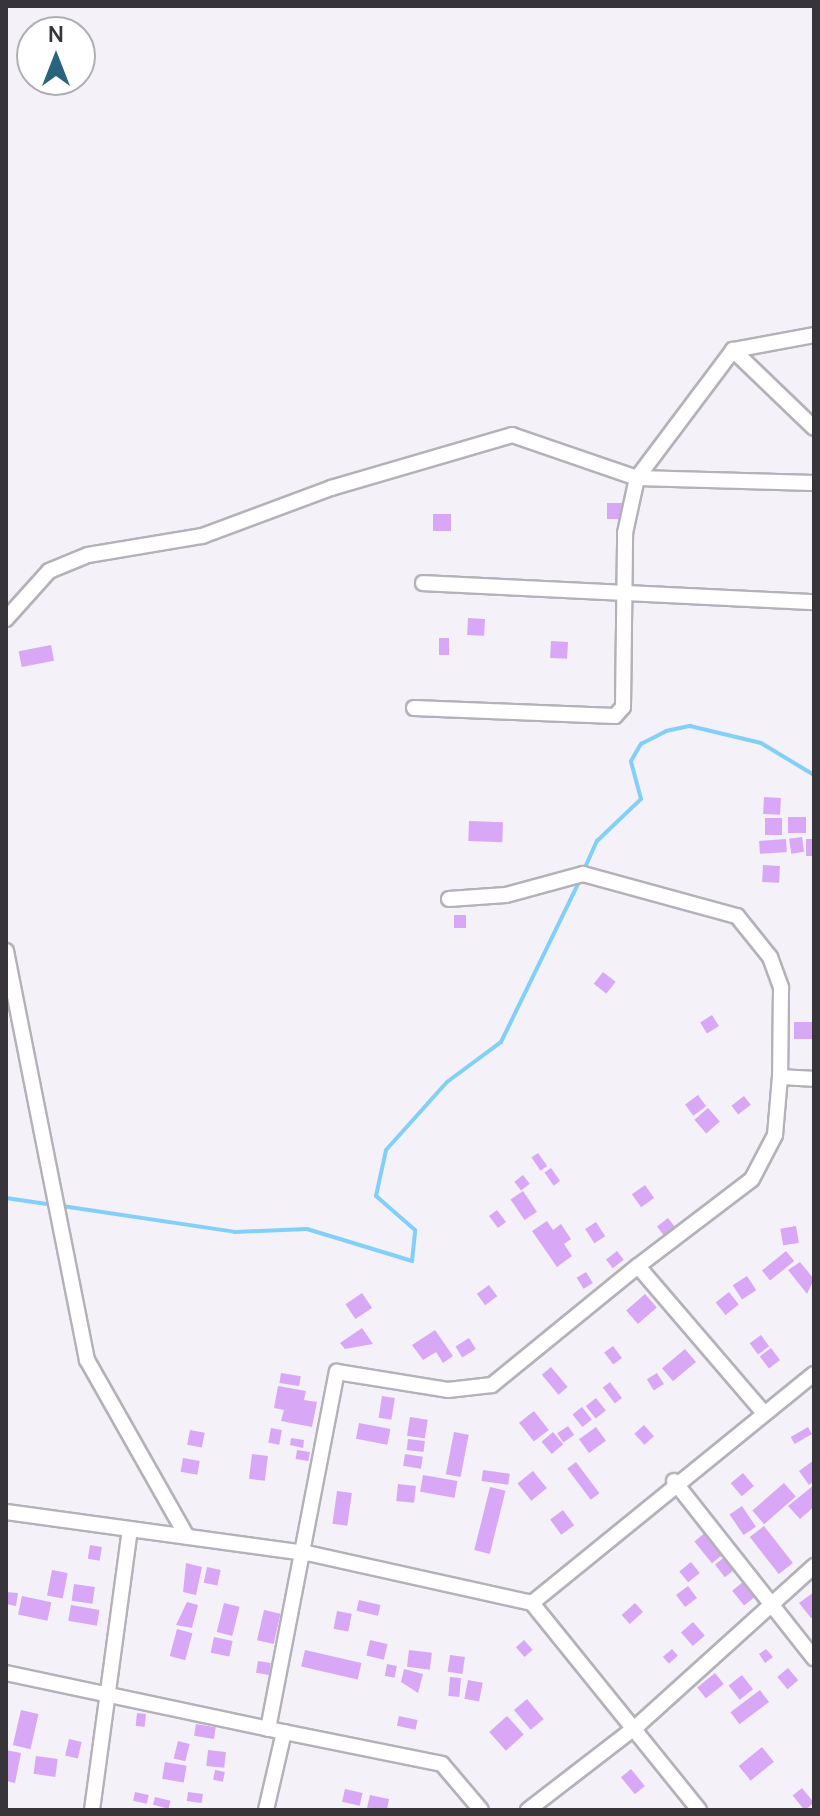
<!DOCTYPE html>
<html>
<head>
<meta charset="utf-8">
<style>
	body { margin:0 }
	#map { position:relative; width:820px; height:1816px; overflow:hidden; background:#f5f1f9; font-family:Manrope,sans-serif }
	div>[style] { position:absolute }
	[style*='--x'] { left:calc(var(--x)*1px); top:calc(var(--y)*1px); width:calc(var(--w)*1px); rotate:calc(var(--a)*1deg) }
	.stream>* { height:4px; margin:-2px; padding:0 2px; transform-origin:2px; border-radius:2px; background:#82d0f8 }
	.building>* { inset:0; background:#d8a8f6; transform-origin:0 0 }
	.roads { filter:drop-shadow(2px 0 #b5b1b9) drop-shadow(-2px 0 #b5b1b9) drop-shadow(0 2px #b5b1b9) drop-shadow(0 -2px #b5b1b9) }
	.minor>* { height:14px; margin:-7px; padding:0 7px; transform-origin:7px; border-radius:7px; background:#fff }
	span { translate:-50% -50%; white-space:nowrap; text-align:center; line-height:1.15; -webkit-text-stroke:6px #fff; paint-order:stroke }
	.frame { position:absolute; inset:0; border:8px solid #373539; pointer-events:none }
	.north { position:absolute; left:16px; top:16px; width:80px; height:80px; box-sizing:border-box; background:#fff; border:2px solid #afaeb0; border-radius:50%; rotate:0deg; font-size:22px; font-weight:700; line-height:32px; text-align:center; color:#373539 }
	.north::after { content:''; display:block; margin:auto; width:28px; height:36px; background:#28647c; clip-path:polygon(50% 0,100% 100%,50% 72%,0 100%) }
</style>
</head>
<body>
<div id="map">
	<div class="stream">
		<div style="--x:583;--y:872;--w:34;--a:-66"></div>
		<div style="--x:597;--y:841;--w:61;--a:-43.7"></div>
		<div style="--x:641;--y:799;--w:39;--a:-105"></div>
		<div style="--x:631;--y:761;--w:20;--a:-60"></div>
		<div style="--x:641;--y:744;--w:28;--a:-27"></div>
		<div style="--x:666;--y:731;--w:25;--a:-12"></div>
		<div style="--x:690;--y:726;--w:73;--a:13.5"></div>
		<div style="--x:761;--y:743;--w:62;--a:31.1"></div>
		<div style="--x:6;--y:1198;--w:48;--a:8.5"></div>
		<div style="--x:62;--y:1206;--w:175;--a:8.5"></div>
		<div style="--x:235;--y:1232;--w:72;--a:-2.4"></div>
		<div style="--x:307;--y:1229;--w:110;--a:16.9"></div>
		<div style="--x:412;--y:1261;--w:31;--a:-84"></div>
		<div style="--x:415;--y:1230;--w:52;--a:-138.9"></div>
		<div style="--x:376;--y:1196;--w:47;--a:-77.7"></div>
		<div style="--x:386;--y:1150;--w:91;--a:-48.1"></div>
		<div style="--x:447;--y:1082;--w:67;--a:-36.5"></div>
		<div style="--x:501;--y:1042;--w:180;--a:-64"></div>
	</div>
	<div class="building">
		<div style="left:607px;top:503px;width:17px;height:16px"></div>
		<div style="left:433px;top:514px;width:18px;height:17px"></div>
		<div style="left:468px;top:618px;width:17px;height:17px;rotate:3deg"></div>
		<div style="left:439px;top:638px;width:10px;height:17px"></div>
		<div style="left:551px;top:641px;width:17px;height:17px;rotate:3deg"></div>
		<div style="left:51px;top:645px;width:16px;height:33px;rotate:79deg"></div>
		<div style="left:764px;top:797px;width:17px;height:17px;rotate:3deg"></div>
		<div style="left:788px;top:817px;width:18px;height:16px"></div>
		<div style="left:765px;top:818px;width:17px;height:17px"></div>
		<div style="left:469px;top:821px;width:34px;height:20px;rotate:2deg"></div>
		<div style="left:802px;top:837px;width:15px;height:13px;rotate:82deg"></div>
		<div style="left:786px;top:839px;width:13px;height:27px;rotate:86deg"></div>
		<div style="left:806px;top:839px;width:8px;height:17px"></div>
		<div style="left:763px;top:865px;width:17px;height:17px;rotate:3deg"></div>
		<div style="left:454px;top:915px;width:12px;height:13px"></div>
		<div style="left:603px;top:972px;width:16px;height:15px;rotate:38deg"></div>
		<div style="left:712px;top:1015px;width:13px;height:14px;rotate:58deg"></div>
		<div style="left:794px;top:1022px;width:20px;height:17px"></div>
		<div style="left:698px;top:1095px;width:14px;height:16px;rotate:54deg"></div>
		<div style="left:744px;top:1096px;width:11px;height:16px;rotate:52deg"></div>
		<div style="left:708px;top:1108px;width:18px;height:18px;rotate:49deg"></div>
		<div style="left:538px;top:1153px;width:16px;height:8px;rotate:55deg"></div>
		<div style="left:551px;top:1168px;width:16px;height:8px;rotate:55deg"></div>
		<div style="left:523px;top:1175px;width:11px;height:11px;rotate:52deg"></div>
		<div style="left:645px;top:1185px;width:16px;height:16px;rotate:55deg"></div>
		<div style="left:523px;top:1191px;width:25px;height:15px;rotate:56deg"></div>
		<div style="left:497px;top:1210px;width:15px;height:10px;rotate:53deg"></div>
		<div style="left:668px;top:1218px;width:11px;height:14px;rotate:52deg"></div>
		<div style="clip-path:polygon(547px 1221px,553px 1230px,561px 1224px,571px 1239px,564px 1244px,572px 1256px,557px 1267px,532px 1231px)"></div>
		<div style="left:596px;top:1222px;width:17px;height:13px;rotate:57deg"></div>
		<div style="left:796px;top:1226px;width:17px;height:16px;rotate:80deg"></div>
		<div style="left:617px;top:1251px;width:11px;height:14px;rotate:52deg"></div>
		<div style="left:786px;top:1251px;width:13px;height:31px;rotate:51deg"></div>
		<div style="clip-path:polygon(800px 1262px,814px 1279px,807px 1294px,788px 1270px)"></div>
		<div style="left:586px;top:1272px;width:13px;height:11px;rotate:58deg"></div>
		<div style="left:747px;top:1276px;width:17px;height:17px;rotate:57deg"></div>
		<div style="left:489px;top:1285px;width:14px;height:15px;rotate:54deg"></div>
		<div style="left:729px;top:1292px;width:16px;height:17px;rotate:52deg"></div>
		<div style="left:362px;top:1293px;width:18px;height:20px;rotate:56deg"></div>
		<div style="left:645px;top:1294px;width:18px;height:25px;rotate:49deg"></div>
		<div style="clip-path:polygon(362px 1328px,373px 1344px,345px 1349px,340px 1343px)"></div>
		<div style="clip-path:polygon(435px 1330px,453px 1356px,443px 1363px,436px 1352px,423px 1360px,412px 1345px)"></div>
		<div style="left:761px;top:1335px;width:14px;height:14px;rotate:54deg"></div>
		<div style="left:469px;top:1338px;width:13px;height:16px;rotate:58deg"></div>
		<div style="left:613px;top:1346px;width:15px;height:11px;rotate:53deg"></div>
		<div style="left:771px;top:1348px;width:15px;height:14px;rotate:53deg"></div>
		<div style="left:685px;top:1349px;width:17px;height:30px;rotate:50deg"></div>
		<div style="left:551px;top:1367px;width:26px;height:12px;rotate:50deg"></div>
		<div style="left:281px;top:1373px;width:20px;height:10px;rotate:9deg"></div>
		<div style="left:657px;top:1373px;width:13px;height:12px;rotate:58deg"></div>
		<div style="left:610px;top:1382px;width:20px;height:9px;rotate:53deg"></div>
		<div style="clip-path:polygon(278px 1386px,306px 1391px,304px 1400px,317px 1402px,312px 1427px,281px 1421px,284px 1410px,274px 1408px)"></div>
		<div style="left:382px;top:1396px;width:13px;height:22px;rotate:9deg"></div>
		<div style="left:596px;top:1398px;width:16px;height:13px;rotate:52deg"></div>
		<div style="left:582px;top:1407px;width:16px;height:12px;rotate:52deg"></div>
		<div style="left:534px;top:1411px;width:24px;height:19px;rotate:52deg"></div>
		<div style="left:410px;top:1417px;width:18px;height:19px;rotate:9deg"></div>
		<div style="left:359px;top:1423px;width:32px;height:16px;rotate:11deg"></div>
		<div style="left:644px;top:1425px;width:15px;height:13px;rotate:48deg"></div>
		<div style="left:568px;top:1426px;width:11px;height:13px;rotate:56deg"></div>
		<div style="left:596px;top:1427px;width:17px;height:21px;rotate:54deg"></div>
		<div style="left:808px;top:1427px;width:8px;height:20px;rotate:60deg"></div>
		<div style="left:271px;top:1428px;width:11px;height:15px;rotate:10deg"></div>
		<div style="left:190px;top:1430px;width:15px;height:15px;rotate:11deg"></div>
		<div style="left:454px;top:1432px;width:15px;height:43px;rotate:11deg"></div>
		<div style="left:553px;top:1432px;width:16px;height:15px;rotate:50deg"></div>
		<div style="clip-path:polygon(291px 1438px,304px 1440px,303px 1448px,290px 1445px)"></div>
		<div style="left:408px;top:1439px;width:17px;height:11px;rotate:7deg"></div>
		<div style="left:297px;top:1450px;width:13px;height:9px;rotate:9deg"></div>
		<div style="left:252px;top:1454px;width:16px;height:25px;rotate:7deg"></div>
		<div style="left:405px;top:1454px;width:18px;height:12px;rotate:9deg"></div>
		<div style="left:183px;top:1458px;width:17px;height:14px;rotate:10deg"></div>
		<div style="clip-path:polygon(814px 1460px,814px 1481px,809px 1485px,799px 1471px)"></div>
		<div style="left:576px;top:1462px;width:39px;height:11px;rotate:53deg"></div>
		<div style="left:483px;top:1470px;width:27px;height:11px;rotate:8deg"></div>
		<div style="left:533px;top:1471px;width:22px;height:20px;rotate:51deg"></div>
		<div style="left:743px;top:1473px;width:17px;height:16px;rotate:50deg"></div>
		<div style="left:423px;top:1475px;width:35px;height:17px;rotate:10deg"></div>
		<div style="left:784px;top:1483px;width:18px;height:42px;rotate:49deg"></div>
		<div style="left:398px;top:1484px;width:18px;height:17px;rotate:6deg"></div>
		<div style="clip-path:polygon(814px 1485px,814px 1507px,800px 1519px,788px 1506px)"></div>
		<div style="left:490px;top:1487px;width:16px;height:65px;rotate:14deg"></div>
		<div style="left:337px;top:1491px;width:15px;height:33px;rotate:8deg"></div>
		<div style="left:742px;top:1506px;width:25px;height:15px;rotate:56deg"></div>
		<div style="left:563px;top:1510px;width:19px;height:16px;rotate:54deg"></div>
		<div style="left:764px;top:1526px;width:47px;height:18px;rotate:52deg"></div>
		<div style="left:706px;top:1532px;width:28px;height:15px;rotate:51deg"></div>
		<div style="left:90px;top:1545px;width:12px;height:14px;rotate:9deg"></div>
		<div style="left:726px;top:1556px;width:16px;height:14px;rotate:52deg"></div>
		<div style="left:691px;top:1562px;width:14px;height:15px;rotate:51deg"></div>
		<div style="clip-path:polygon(186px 1563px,202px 1567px,196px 1595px,183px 1592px)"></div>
		<div style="left:207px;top:1567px;width:14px;height:16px;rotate:12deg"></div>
		<div style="left:52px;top:1570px;width:16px;height:26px;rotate:11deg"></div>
		<div style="left:743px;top:1582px;width:19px;height:14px;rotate:51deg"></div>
		<div style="left:74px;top:1584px;width:21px;height:17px;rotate:8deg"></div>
		<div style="left:688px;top:1586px;width:15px;height:15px;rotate:53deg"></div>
		<div style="clip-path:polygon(6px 1592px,18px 1593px,16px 1606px,6px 1604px)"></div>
		<div style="clip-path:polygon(814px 1592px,814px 1616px,811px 1618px,799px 1603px)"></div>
		<div style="left:22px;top:1596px;width:30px;height:19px;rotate:12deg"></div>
		<div style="left:359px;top:1600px;width:22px;height:11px;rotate:13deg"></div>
		<div style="clip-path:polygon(187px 1602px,198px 1605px,192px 1628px,176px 1625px)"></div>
		<div style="left:224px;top:1603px;width:16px;height:30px;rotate:14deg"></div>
		<div style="left:635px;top:1603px;width:12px;height:18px;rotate:48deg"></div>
		<div style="left:71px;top:1605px;width:29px;height:16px;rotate:10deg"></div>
		<div style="left:264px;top:1610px;width:17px;height:31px;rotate:13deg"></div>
		<div style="left:337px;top:1611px;width:15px;height:18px;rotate:11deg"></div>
		<div style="left:693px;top:1622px;width:18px;height:16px;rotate:49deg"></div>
		<div style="left:177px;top:1629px;width:16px;height:28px;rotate:15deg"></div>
		<div style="left:214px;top:1637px;width:19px;height:16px;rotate:12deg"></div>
		<div style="left:370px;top:1640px;width:18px;height:16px;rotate:13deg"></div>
		<div style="left:524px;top:1640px;width:13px;height:11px;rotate:48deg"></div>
		<div style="left:672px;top:1649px;width:9px;height:12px;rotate:49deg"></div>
		<div style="clip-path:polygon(766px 1649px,773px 1657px,765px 1663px,759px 1654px)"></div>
		<div style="left:305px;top:1650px;width:58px;height:17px;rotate:13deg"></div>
		<div style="left:409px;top:1650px;width:23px;height:17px;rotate:7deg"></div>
		<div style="left:450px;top:1655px;width:15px;height:17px;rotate:8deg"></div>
		<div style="left:258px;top:1661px;width:13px;height:12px;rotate:9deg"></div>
		<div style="left:387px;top:1664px;width:10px;height:12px;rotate:11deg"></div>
		<div style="left:788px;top:1668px;width:16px;height:14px;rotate:50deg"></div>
		<div style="clip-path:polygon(404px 1669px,423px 1674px,418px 1693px,401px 1682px)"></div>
		<div style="left:715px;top:1673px;width:14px;height:23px;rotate:51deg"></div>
		<div style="left:742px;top:1675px;width:18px;height:17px;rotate:52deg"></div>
		<div style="left:450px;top:1677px;width:11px;height:19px;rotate:5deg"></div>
		<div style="left:468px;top:1680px;width:15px;height:19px;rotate:11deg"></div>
		<div style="left:760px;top:1690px;width:15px;height:37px;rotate:53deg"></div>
		<div style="left:527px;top:1699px;width:26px;height:17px;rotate:50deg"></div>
		<div style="left:21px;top:1710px;width:18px;height:36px;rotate:13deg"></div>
		<div style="left:137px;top:1713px;width:9px;height:13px;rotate:6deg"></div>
		<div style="left:399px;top:1716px;width:19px;height:10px;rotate:12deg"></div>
		<div style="left:507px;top:1716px;width:25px;height:24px;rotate:48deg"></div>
		<div style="left:196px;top:1724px;width:20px;height:12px;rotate:9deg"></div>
		<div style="left:69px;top:1739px;width:13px;height:17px;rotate:13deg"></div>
		<div style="left:178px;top:1741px;width:12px;height:18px;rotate:14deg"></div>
		<div style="left:762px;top:1747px;width:19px;height:30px;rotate:51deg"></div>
		<div style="clip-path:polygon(6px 1750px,21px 1753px,15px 1783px,6px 1781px)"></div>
		<div style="left:208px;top:1750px;width:18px;height:16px;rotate:6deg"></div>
		<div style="left:36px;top:1756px;width:22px;height:18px;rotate:8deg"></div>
		<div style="left:165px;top:1762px;width:22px;height:17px;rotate:10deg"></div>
		<div style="left:631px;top:1769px;width:22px;height:13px;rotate:51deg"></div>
		<div style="left:215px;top:1770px;width:10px;height:10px;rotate:11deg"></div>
		<div style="left:802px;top:1788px;width:19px;height:12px;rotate:51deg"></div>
		<div style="left:345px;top:1789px;width:18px;height:13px;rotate:13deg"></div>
		<div style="left:135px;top:1792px;width:14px;height:9px;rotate:12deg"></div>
		<div style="left:188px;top:1792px;width:15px;height:9px;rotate:8deg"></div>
		<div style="clip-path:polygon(370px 1795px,389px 1799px,387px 1810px,367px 1808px)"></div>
		<div style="left:155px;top:1797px;width:16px;height:8px;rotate:14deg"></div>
	</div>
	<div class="roads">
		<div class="minor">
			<div style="--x:733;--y:350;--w:112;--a:43.9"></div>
			<div style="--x:423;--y:583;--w:391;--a:2.8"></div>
			<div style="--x:6;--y:619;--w:64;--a:-48.1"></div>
			<div style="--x:49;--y:571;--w:42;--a:-22.3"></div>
			<div style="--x:88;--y:555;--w:116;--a:-9.5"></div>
			<div style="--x:202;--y:536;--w:138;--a:-20.4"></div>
			<div style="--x:331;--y:488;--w:189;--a:-16.3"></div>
			<div style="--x:512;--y:435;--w:132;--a:19"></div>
			<div style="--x:637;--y:478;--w:177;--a:1.6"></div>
			<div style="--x:414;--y:708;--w:201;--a:2.3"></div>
			<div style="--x:615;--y:716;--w:12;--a:-48"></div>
			<div style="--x:623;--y:707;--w:174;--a:-89.3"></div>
			<div style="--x:625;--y:533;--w:56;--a:-77.7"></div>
			<div style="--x:637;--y:478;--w:160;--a:-53.1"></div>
			<div style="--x:733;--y:350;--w:82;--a:-10.5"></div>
			<div style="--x:449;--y:899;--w:57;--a:-4"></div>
			<div style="--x:506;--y:895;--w:80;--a:-15.3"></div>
			<div style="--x:583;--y:874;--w:160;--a:15.3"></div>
			<div style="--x:737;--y:916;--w:53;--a:51.2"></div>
			<div style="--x:770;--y:957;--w:33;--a:70"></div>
			<div style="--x:781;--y:988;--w:89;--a:90.6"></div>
			<div style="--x:6;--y:951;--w:417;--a:78.8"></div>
			<div style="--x:87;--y:1360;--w:203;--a:60.5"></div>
			<div style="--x:763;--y:1412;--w:192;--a:-130.6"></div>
			<div style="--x:638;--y:1266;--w:143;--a:-37.3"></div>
			<div style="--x:752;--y:1179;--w:50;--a:-62.4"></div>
			<div style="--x:775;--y:1135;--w:58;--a:-85.1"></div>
			<div style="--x:780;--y:1077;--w:34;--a:3"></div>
			<div style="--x:674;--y:1481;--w:226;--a:51.7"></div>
			<div style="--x:6;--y:1512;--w:304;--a:7.8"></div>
			<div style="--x:307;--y:1553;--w:230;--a:12.5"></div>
			<div style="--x:532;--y:1603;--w:266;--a:51.1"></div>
			<div style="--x:532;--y:1603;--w:363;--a:-39.1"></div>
			<div style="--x:6;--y:1673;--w:284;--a:12"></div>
			<div style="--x:284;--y:1732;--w:80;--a:103"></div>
			<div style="--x:268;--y:1729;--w:364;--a:-79.1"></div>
			<div style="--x:337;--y:1372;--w:112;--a:9.2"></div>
			<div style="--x:448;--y:1390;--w:44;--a:-6.5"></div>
			<div style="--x:492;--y:1385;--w:188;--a:-39.2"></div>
			<div style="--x:284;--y:1732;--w:161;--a:11.4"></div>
			<div style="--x:442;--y:1764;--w:60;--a:49.7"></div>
			<div style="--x:92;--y:1810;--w:283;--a:-82.3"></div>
			<div style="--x:528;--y:1810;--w:138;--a:-37.6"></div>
			<div style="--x:637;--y:1726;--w:239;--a:-42.1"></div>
		</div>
	</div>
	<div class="frame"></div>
	<div class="north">N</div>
</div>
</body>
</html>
